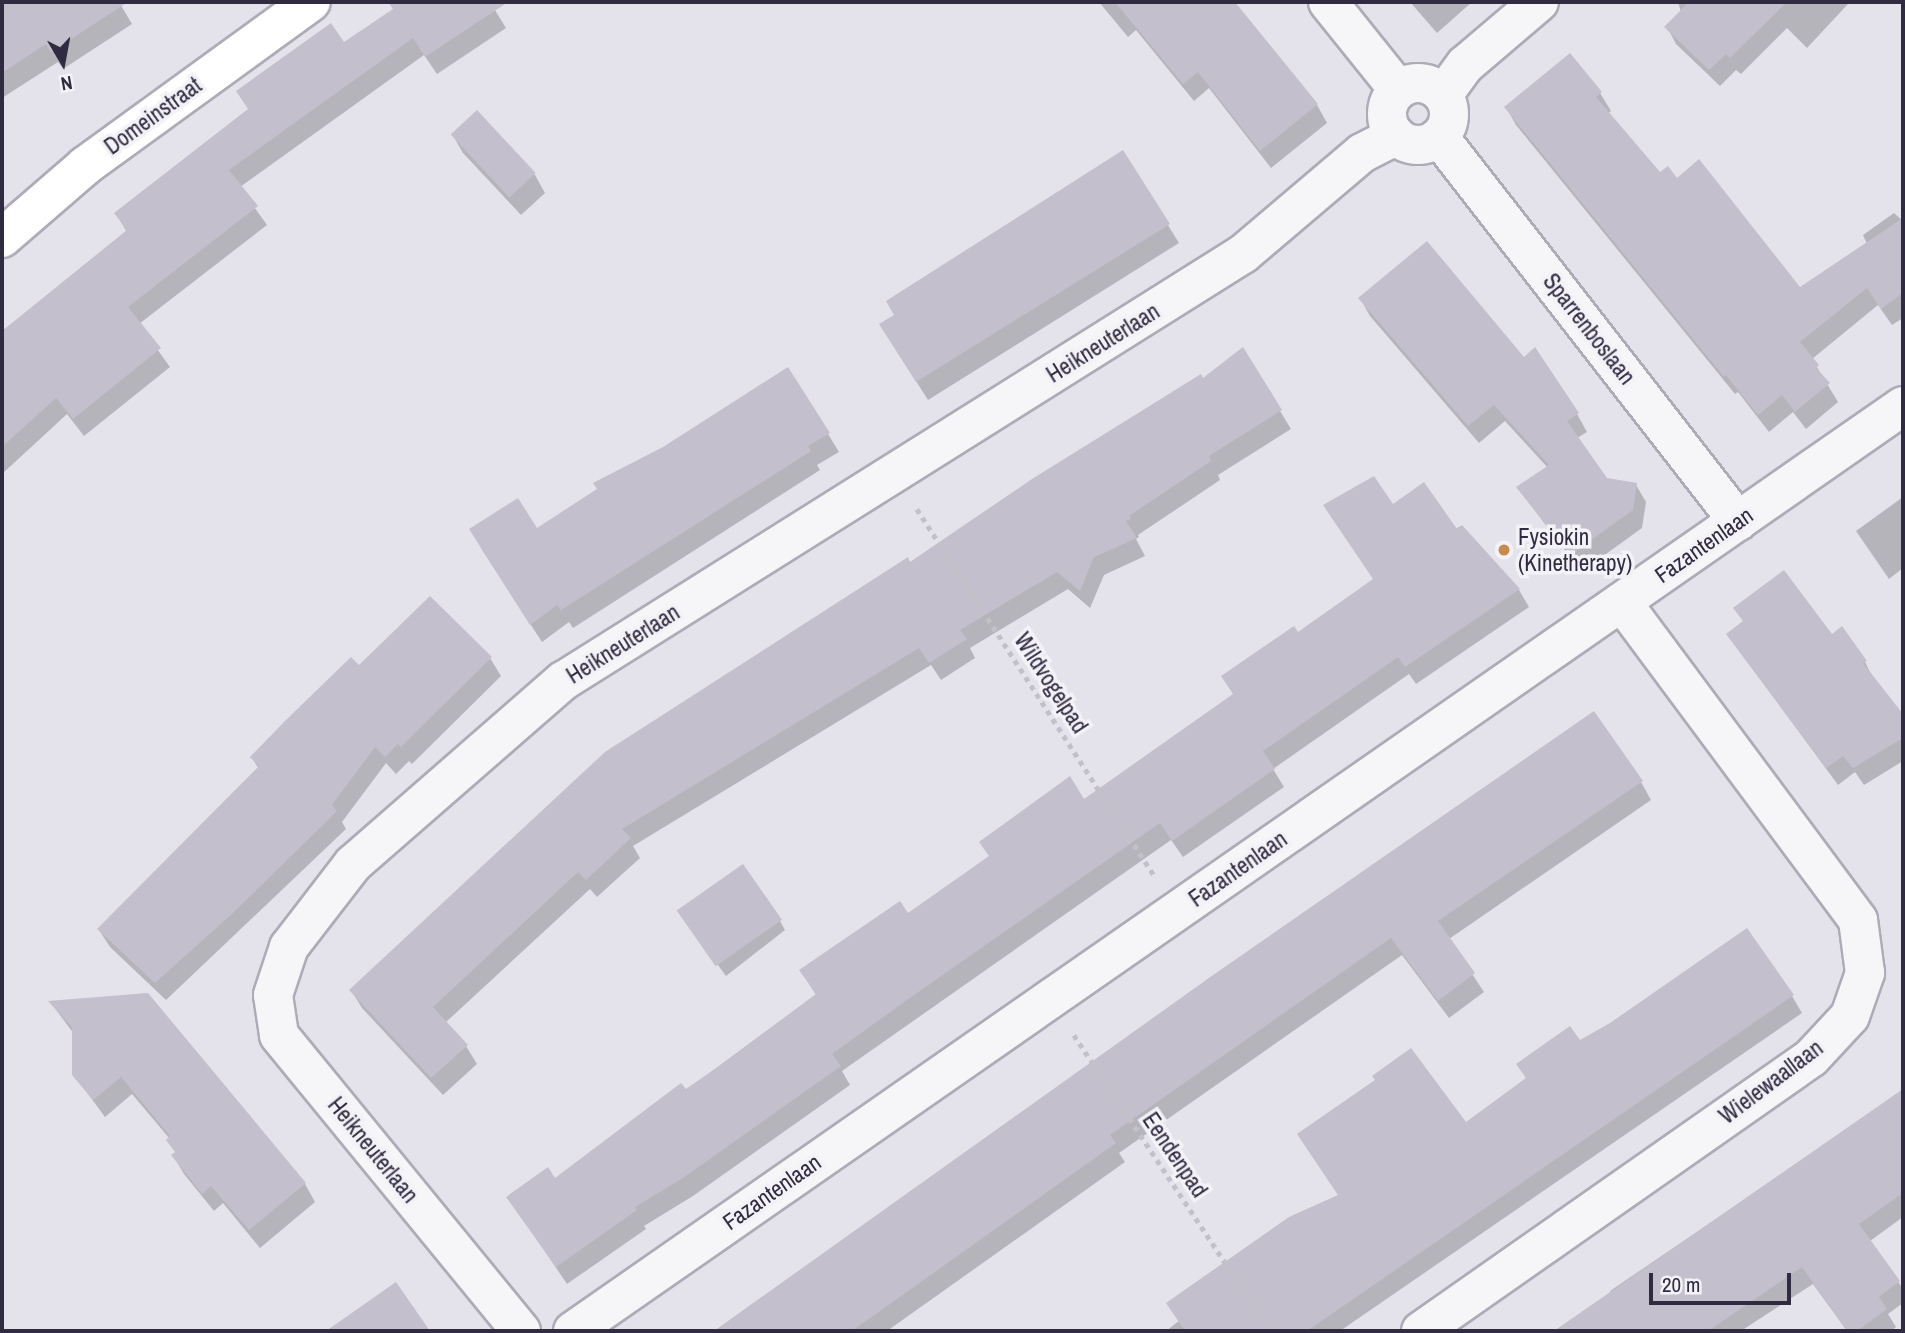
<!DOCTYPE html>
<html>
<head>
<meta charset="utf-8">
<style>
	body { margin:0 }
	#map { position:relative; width:1905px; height:1333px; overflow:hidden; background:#e4e2ea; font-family:"Archivo Narrow",sans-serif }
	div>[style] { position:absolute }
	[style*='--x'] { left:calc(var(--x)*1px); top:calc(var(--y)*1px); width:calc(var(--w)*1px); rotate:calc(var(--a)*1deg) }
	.shadow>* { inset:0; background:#0003 }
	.building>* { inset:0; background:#c3bfcc; transform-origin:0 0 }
	.path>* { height:4.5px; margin-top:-2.25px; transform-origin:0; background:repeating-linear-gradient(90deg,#c3c0c8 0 5px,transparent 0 10px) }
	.roads { filter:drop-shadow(2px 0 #aeabb7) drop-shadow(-2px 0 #aeabb7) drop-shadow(0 2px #aeabb7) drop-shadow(0 -2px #aeabb7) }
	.street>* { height:38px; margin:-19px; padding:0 19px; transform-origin:19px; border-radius:19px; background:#f6f5f8 }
	.street>.ring { margin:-19px; padding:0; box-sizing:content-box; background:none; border:38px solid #f6f5f8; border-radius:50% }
	.secondary>* { height:38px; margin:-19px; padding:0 19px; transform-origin:19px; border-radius:19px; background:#fff }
	.dots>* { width:19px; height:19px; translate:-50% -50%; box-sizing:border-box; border:4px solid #f3f2f7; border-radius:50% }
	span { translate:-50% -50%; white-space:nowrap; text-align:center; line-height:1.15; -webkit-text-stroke:7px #f3f2f7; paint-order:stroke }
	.street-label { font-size:23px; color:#312b41 }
	.poi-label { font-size:23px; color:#312b41 }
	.left { translate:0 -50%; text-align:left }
	.frame { position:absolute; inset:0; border:4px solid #312b41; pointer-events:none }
	.north { position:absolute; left:28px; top:28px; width:70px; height:70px; -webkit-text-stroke:5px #f3f2f7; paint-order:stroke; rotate:170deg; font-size:19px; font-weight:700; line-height:28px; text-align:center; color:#312b41 }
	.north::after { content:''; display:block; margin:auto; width:24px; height:32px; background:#312b41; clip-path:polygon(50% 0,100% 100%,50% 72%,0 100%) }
	.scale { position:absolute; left:1649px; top:1273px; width:142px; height:32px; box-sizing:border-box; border:4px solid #312b41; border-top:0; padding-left:9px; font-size:21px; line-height:24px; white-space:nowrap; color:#312b41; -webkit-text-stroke:5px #f3f2f7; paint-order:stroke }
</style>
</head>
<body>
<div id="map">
	<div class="shadow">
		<div style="clip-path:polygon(2px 2px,119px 2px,132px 24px,63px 69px,58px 62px,2px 98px)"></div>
		<div style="clip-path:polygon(407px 2px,490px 2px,506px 28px,437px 74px,424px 55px,240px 187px,267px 225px,139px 324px,170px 367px,84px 436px,67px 414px,2px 474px,2px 343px,127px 232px,116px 214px,344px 44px)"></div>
		<div style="clip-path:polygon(1099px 2px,1233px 2px,1317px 105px,1327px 123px,1271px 168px,1209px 88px,1194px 101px,1136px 30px,1128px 37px)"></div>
		<div style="clip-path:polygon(1410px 2px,1472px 2px,1437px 33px)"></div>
		<div style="clip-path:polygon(1678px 2px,1846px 2px,1848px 4px,1807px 48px,1787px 28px,1741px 74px,1736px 70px,1720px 86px,1676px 44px,1667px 27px,1681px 12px)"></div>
		<div style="clip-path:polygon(1600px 93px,1611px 111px,1608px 113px,1660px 175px,1677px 180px,1800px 289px,1867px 244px,1863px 235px,1894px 213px,1903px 221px,1903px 318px,1892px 325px,1878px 305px,1812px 359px,1838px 402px,1806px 429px,1793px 412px,1769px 432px,1738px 392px,1735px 394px,1516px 125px,1506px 107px)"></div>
		<div style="clip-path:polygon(476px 112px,535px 175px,545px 193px,521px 215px,463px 153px,452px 134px)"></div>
		<div style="clip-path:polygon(1123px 153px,1179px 243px,928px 400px,892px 343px)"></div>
		<div style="clip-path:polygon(1360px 298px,1577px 414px,1587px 432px,1577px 438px,1606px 480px,1636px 485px,1646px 502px,1642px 528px,1581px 572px,1518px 488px,1548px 468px,1505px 421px,1479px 443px,1370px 316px)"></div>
		<div style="clip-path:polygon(1203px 380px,1280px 411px,1291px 429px,1218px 475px,1220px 480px,1138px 535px,1139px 537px,1136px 539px,1145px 556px,1104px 575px,1090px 608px,1068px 589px,970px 648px,975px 658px,941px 680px,931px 665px,633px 846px,640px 858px,597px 897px,590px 889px,445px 1023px,466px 1046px,477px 1064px,443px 1095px,362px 1008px,351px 990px,910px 564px)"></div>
		<div style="clip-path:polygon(828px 434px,839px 452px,817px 465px,820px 470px,573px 628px,569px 622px,542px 642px,481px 548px)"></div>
		<div style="clip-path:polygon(1903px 497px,1903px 568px,1889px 579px,1856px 531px)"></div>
		<div style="clip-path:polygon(1392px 506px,1455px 529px,1461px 526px,1519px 590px,1529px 607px,1416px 684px,1409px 674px,1273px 769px,1284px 787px,1183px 857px,1171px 840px,842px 1071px,850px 1085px,693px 1196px,644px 1226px,646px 1229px,567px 1284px,508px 1197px,555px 1181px,685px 1091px,816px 995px,801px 970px,908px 916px,1084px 801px,1234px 696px,1298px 635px,1374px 580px)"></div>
		<div style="clip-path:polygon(1736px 608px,1865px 662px,1874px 680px,1903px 717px,1903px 761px,1864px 785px,1855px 772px,1838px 785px,1728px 635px,1744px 623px)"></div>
		<div style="clip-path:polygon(490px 658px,501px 676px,412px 764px,409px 761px,396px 774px,386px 763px,342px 822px,346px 829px,166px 1000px,110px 947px,99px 930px,259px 769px,252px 758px,359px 667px)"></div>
		<div style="clip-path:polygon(1641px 782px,1651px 800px,1449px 939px,1484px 992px,1449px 1018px,1402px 955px,1119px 1153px,1125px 1162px,887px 1331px,716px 1331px,1112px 1052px)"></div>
		<div style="clip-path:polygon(684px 919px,780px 921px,785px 930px,726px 976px)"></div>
		<div style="clip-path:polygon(1792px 996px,1802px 1013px,1340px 1331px,1166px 1331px,1339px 1196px,1299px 1135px,1465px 1124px,1580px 1042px)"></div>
		<div style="clip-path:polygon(51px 1003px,305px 1184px,315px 1202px,260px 1248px,223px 1203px,214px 1211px,184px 1174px,173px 1155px,176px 1154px,170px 1139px,132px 1094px,105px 1117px,74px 1075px,74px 1034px)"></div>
		<div style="clip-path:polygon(1903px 1092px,1903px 1217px,1870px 1241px,1903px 1289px,1903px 1303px,1888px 1314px,1896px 1327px,1891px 1331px,1847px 1331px,1813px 1284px,1741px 1331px,1554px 1331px,1612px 1294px,1610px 1291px)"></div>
		<div style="clip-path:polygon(396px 1285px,428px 1331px,329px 1331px)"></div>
	</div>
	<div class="building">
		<div style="clip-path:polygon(2px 2px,128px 2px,51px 52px,46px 44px,2px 73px)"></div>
		<div style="clip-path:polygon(388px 2px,508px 2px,425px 57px,413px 38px,229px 170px,258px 206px,128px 307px,161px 348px,73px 419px,56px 398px,2px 447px,2px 331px,127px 230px,114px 213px,248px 109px,236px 91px,331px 23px,344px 42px,393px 9px)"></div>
		<div style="clip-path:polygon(1115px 2px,1235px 2px,1318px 104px,1260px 151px,1198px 72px,1183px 84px)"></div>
		<div style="clip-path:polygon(1689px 2px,1787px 2px,1730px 58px,1726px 54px,1709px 70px,1664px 27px)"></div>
		<div style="clip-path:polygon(1570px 53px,1602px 92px,1596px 97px,1660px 172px,1668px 166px,1677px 178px,1699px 159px,1800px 287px,1903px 218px,1903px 293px,1881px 309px,1867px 288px,1800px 342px,1819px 365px,1816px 368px,1830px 383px,1795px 412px,1782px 395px,1758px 415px,1726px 375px,1724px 377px,1504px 107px)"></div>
		<div style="left:477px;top:110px;width:86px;height:36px;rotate:47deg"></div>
		<div style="clip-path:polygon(1123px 150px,1170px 224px,916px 382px,879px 324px,894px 315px,886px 301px)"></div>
		<div style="clip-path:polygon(1427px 241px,1524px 357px,1535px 347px,1579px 413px,1567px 421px,1607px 478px,1637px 483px,1633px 510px,1570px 555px,1516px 487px,1549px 465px,1494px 405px,1468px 426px,1358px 298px)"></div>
		<div style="clip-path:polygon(1243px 347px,1282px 410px,1209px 456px,1211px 461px,1129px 516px,1131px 519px,1126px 521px,1137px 538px,1094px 557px,1080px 591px,1057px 572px,960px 630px,967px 639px,929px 663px,919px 648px,622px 829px,631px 838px,586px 880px,578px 872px,433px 1007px,468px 1045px,431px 1078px,349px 990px,605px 752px,908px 557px,910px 562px,1032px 479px,1201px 374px,1203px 378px)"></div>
		<div style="clip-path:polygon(788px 367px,830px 433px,808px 446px,811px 451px,561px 610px,557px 605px,530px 625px,469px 529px,518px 498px,537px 528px,597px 489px,593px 483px,663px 447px)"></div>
		<div style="clip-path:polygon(1374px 476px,1393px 504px,1424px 482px,1457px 529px,1462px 525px,1520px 589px,1405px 667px,1398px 657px,1263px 751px,1275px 769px,1172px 841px,1160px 823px,907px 1000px,832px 1054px,841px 1066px,683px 1178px,635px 1207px,637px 1210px,556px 1267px,506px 1197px,548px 1167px,555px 1178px,681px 1083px,686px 1089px,719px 1066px,816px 994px,799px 970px,900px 901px,908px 913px,989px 856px,979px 842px,1070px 776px,1084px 799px,1233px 694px,1221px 676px,1294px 626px,1298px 632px,1373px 579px,1323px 505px)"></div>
		<div style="clip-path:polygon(1784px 570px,1832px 634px,1842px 626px,1867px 661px,1863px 663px,1903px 714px,1903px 738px,1853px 768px,1843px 756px,1826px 768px,1726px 634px,1743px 621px,1733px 608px)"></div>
		<div style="clip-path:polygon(430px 596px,492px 657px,401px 747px,398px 744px,385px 757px,375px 747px,332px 805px,337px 811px,234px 912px,155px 983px,97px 929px,259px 766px,250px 757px,285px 721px,351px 657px,359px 665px)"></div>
		<div style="clip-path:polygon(1594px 711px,1643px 781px,1438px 921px,1475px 973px,1438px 1001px,1391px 938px,1110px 1135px,1116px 1143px,852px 1331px,714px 1331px,1216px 973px)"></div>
		<div style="left:743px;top:864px;width:68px;height:81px;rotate:55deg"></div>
		<div style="clip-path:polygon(1747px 928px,1794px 995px,1307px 1331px,1185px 1331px,1166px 1303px,1289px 1217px,1338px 1195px,1297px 1134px,1375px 1080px,1372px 1076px,1411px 1048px,1466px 1122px,1526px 1078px,1516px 1064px,1570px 1026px,1580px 1040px,1610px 1023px)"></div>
		<div style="clip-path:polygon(148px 993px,306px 1183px,249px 1230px,211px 1186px,202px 1194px,171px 1155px,175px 1152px,166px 1140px,170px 1136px,121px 1077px,93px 1100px,72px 1075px,72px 1027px,48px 1001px)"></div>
		<div style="clip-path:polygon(1903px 1089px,1903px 1193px,1859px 1224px,1900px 1281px,1879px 1297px,1887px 1309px,1857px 1331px,1847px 1331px,1802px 1267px,1708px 1331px,1554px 1331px)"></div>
		<div style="clip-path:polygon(396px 1282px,430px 1331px,326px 1331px)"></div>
	</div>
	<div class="path">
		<div style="--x:917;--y:509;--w:436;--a:57.1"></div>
		<div style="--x:1074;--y:1035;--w:356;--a:56.4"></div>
	</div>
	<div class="roads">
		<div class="street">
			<div style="--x:1328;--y:2;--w:112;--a:51.2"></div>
			<div class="ring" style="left:1387px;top:83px;width:24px;height:24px"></div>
			<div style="--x:1443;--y:95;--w:37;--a:-54"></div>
			<div style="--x:1465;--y:65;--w:97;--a:-40.4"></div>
			<div style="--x:1439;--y:137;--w:487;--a:52.1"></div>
			<div style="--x:521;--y:1331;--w:382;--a:-129.3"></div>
			<div style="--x:279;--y:1035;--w:40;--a:-98.5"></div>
			<div style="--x:273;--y:995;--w:51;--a:-71.6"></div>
			<div style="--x:289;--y:947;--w:105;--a:-52.4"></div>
			<div style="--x:353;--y:864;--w:279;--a:-41.1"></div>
			<div style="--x:563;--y:681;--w:803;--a:-32.13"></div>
			<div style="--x:1243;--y:254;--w:156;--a:-40.3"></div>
			<div style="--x:1362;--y:153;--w:38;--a:-27"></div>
			<div style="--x:573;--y:1331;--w:1620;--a:-34.82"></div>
			<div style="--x:1421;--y:1331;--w:476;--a:-35"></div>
			<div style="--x:1811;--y:1058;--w:57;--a:-47.1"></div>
			<div style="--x:1850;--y:1016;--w:46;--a:-70.8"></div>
			<div style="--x:1865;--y:973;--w:53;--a:-97.5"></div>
			<div style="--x:1858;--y:920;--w:396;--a:-126.6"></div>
		</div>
		<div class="secondary">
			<div style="--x:2;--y:238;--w:110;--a:-40.9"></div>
			<div style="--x:85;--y:166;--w:279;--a:-36"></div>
		</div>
	</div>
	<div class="dots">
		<div style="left:1504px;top:550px;background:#c88a4d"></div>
	</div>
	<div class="street-label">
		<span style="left:153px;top:116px;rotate:-36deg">Domeinstraat</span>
		<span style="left:1589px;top:329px;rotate:52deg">Sparrenboslaan</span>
		<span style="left:1103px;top:343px;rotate:-32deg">Heikneuterlaan</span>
		<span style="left:1704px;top:545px;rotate:-35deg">Fazantenlaan</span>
		<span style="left:623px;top:644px;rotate:-32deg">Heikneuterlaan</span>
		<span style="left:1051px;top:683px;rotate:57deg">Wildvogelpad</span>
		<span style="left:1238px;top:869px;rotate:-35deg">Fazantenlaan</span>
		<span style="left:1771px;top:1082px;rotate:-37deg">Wielewaallaan</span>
		<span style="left:373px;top:1150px;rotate:51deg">Heikneuterlaan</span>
		<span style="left:1175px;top:1155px;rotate:56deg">Eendenpad</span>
		<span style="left:772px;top:1192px;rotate:-35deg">Fazantenlaan</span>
	</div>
	<div class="poi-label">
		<span class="left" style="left:1518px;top:550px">Fysiokin<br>(Kinetherapy)</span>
	</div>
	<div class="frame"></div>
	<div class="north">N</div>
	<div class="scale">20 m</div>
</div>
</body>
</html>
